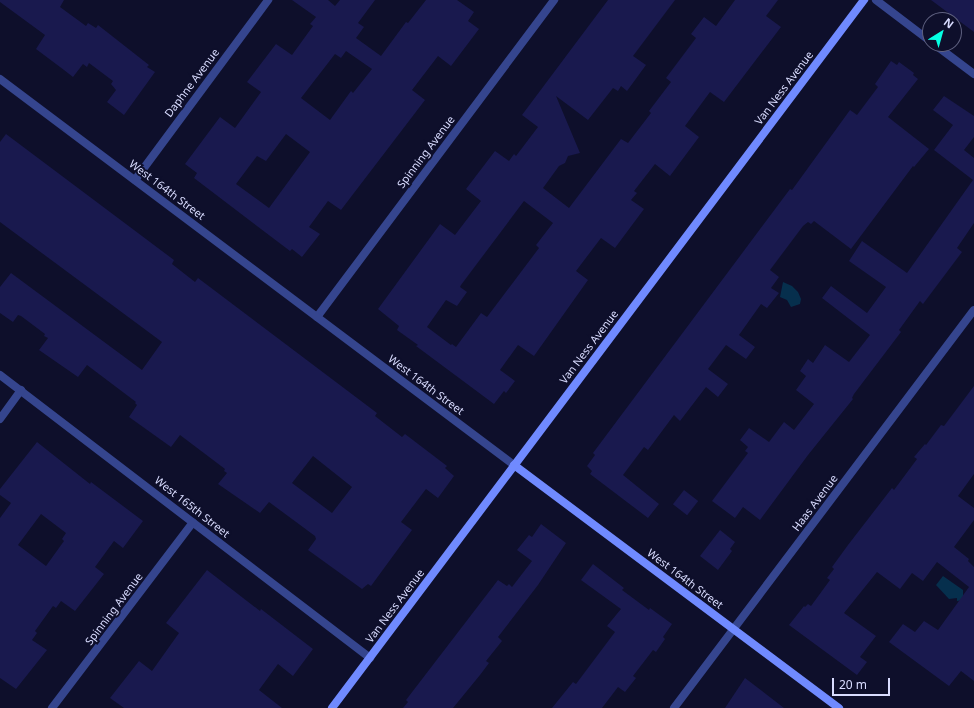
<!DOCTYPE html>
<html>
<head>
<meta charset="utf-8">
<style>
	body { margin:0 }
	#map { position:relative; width:974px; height:708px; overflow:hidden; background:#0e0f2b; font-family:"Noto Sans",sans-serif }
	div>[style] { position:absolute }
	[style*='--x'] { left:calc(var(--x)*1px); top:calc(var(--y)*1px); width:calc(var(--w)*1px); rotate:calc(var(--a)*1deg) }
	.water>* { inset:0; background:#062f4d }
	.building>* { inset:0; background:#19194e; transform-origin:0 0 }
	.minor>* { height:8px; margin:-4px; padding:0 4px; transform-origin:4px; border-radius:4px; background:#35458e }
	.tertiary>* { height:8px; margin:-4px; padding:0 4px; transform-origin:4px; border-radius:4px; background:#35458e }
	.secondary>* { height:8px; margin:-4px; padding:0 4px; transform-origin:4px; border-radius:4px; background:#708aff }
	span { translate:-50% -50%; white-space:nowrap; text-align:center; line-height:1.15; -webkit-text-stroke:4px #0e0f2b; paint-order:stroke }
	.street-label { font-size:11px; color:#d9dcff }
	.north { position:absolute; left:922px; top:12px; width:40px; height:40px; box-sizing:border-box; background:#0e0f2b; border:1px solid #5f6180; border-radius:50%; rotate:37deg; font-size:11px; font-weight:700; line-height:16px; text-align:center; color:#d9dcff }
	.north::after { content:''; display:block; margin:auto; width:14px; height:18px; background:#05ffe3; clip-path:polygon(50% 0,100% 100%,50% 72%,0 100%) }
	.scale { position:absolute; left:832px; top:678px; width:58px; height:18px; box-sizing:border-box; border:2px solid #d9dcff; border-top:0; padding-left:5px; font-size:12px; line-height:14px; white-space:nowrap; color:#d9dcff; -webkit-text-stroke:3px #0e0f2b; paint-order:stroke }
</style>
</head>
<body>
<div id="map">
	<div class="water">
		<div style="clip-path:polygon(783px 282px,792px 286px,798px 292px,801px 299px,800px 304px,791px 307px,787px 300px,780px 297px)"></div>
		<div style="clip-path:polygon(943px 576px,963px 590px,963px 600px,957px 601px,957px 598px,949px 599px,936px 585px)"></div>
	</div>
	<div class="building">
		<div style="clip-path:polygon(0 0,64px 0,60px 7px,86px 26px,88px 23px,96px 28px,98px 25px,149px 65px,147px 67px,155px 72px,124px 115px,107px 102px,116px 90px,111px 84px,113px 81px,89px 63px,87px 67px,83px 64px,73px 77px,64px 70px,36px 49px,45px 35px,0 2px)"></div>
		<div style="clip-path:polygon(evenodd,292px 0,328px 0,335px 6px,340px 0,375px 0,358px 23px,364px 27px,356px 38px,381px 56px,406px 22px,408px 23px,426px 0,457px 0,474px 12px,468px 21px,479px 29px,451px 66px,438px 56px,412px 90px,425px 100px,341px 210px,328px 201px,309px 227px,320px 234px,302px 257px,292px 249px,290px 251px,194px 178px,197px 173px,185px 164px,220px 117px,235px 128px,261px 92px,247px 82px,276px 44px,292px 55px,313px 26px,310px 24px,316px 17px,292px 0,346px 51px,372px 69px,353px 93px,351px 91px,330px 120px,301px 98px,335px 54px,341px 58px,346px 51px,292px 0,286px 134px,310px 152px,269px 208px,236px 184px,257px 156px,266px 161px,286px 134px)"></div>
		<div style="clip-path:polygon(evenodd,608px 0,675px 0,633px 56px,646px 65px,627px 91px,621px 86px,618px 91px,613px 88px,588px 120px,556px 96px,580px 153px,568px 156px,565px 163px,559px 166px,543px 188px,569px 208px,621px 139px,628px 143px,651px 113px,649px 111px,671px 82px,666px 78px,696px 38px,691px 34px,704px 17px,716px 26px,735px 0,778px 0,766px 16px,781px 27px,724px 102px,710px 92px,685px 126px,699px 137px,670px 176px,655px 164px,634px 191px,637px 193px,631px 200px,644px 209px,615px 248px,601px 238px,576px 271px,588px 280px,534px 356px,518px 345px,500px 370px,515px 381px,506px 393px,504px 391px,494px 404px,416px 346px,418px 345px,397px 330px,399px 326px,378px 309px,440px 224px,455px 235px,481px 201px,466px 189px,495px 151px,509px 161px,514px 154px,516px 156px,538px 127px,522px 115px,608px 0,524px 201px,553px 223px,536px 245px,539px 248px,487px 317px,481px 313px,456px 347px,452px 344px,451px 345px,427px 327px,446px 300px,457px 306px,467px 292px,460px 287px,461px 285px,524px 201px)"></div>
		<div style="clip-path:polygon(931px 0,974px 0,974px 32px)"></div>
		<div style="clip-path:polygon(891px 61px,897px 65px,899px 62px,914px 73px,913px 75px,918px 79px,888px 117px,929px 149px,914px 167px,913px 166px,851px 249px,814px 221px,811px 224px,808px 222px,803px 226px,770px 270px,779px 277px,771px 288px,779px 293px,767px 308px,761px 304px,739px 335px,755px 347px,746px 359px,726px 345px,708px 369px,728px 384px,718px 397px,706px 387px,680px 421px,674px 415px,648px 450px,644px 447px,623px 475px,659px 504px,648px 518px,590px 474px,592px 471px,587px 466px,595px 455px,593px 453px,790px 189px,792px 190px,850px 110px,857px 115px,878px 87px,875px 84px)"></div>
		<div style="clip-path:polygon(944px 96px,974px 116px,974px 137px,964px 150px,974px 158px,974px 223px,957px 248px,962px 252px,923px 304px,920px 301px,899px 330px,901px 332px,854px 394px,852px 398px,853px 399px,808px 455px,760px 520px,743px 507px,735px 518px,712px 501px,748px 453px,745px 451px,748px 447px,740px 440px,749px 428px,769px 442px,784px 422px,794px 430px,814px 404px,796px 390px,806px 376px,800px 371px,808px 359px,813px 363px,825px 345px,849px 362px,870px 335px,822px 298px,831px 286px,867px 313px,886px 287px,849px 261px,862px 241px,907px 273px,973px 180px,934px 150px,953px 125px,933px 110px)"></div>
		<div style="clip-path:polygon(evenodd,6px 134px,174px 260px,172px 264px,195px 282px,198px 278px,377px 413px,375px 416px,402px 437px,405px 434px,447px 466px,445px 468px,454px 476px,438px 498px,426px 489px,401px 522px,412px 530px,371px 586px,368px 584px,362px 589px,308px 550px,316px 539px,315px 536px,269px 502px,260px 513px,218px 484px,227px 473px,224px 471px,225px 469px,180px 435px,171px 447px,129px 417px,137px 405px,135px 403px,136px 402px,87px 365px,78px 377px,39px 350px,48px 338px,44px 336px,45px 334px,21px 316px,18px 315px,13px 322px,0 313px,0 287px,11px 273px,142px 370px,162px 342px,0 222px,0 142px,6px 134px,313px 456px,352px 487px,332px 513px,292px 483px,313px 456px)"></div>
		<div style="clip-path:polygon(974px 386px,974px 474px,958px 496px,974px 508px,974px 520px,954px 547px,969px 559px,968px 561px,974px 567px,974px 681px,961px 671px,949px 686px,889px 642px,903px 624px,915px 632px,924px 621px,938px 630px,969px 587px,937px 562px,923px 581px,912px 573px,900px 589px,877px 572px,844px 613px,876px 636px,860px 657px,867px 662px,857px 675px,789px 625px,804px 606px,805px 607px,808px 604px,811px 606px,830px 580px,827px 578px,834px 569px,832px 567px,848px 545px,892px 488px,894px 490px,917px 459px,914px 457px,925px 444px,926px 445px,941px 425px,944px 426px)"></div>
		<div style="clip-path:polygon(evenodd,37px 442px,90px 484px,91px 482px,143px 521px,123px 548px,114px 541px,95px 567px,104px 574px,75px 611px,61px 601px,56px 608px,53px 606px,35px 631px,37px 633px,32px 640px,47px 650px,16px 689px,0 678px,0 518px,11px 503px,0 495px,0 489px,37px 442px,41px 514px,66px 533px,62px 539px,64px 541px,46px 566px,18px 545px,41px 514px)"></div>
		<div style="left:684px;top:490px;width:18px;height:18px;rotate:38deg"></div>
		<div style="clip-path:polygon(541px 524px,566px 543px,538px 585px,498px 637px,502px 641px,486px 661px,489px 663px,480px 675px,453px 708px,403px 708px,408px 702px,406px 700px,498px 580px,507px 586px,509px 584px,512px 587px,532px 561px,517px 550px,529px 535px,532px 537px)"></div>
		<div style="clip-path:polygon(720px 530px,735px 542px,730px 549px,732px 551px,718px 570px,700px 556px)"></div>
		<div style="clip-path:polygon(593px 564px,624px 588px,622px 590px,649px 610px,650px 608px,672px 624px,663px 637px,665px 639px,656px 652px,653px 650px,633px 676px,636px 678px,625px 692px,618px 687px,602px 708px,552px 708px,573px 682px,576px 684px,615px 632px,607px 626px,621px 609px,581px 580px)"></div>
		<div style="clip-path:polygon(207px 570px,260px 611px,261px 609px,313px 649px,293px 676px,278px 664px,259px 690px,282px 708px,124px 708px,110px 698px,139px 661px,152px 671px,179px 633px,166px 623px)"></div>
		<div style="clip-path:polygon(745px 678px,784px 708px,725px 708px)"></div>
	</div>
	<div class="minor">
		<div style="--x:135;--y:180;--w:224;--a:-53.5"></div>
		<div style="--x:317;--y:317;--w:396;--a:-53.2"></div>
		<div style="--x:0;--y:375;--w:466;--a:37.4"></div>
		<div style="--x:0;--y:419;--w:36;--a:-54"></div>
		<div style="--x:52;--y:708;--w:233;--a:-52.8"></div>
		<div style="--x:674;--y:708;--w:498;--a:-53"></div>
	</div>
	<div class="tertiary">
		<div style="--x:876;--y:0;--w:68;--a:37.2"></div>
		<div style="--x:934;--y:44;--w:50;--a:36.9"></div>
		<div style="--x:0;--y:79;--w:643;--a:36.91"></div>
	</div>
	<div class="secondary">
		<div style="--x:514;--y:465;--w:406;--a:36.8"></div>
		<div style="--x:332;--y:708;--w:886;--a:-53.08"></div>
	</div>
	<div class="street-label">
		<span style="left:192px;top:83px;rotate:-53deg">Daphne Avenue</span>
		<span style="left:784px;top:88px;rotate:-53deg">Van Ness Avenue</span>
		<span style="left:426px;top:152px;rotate:-53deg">Spinning Avenue</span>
		<span style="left:167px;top:190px;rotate:37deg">West 164th Street</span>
		<span style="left:589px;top:347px;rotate:-53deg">Van Ness Avenue</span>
		<span style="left:426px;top:385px;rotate:37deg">West 164th Street</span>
		<span style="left:815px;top:503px;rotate:-53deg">Haas Avenue</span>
		<span style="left:192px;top:507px;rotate:38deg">West 165th Street</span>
		<span style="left:685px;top:579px;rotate:37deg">West 164th Street</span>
		<span style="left:395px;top:606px;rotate:-53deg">Van Ness Avenue</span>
		<span style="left:114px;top:609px;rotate:-53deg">Spinning Avenue</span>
	</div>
	<div class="north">N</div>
	<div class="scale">20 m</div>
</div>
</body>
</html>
